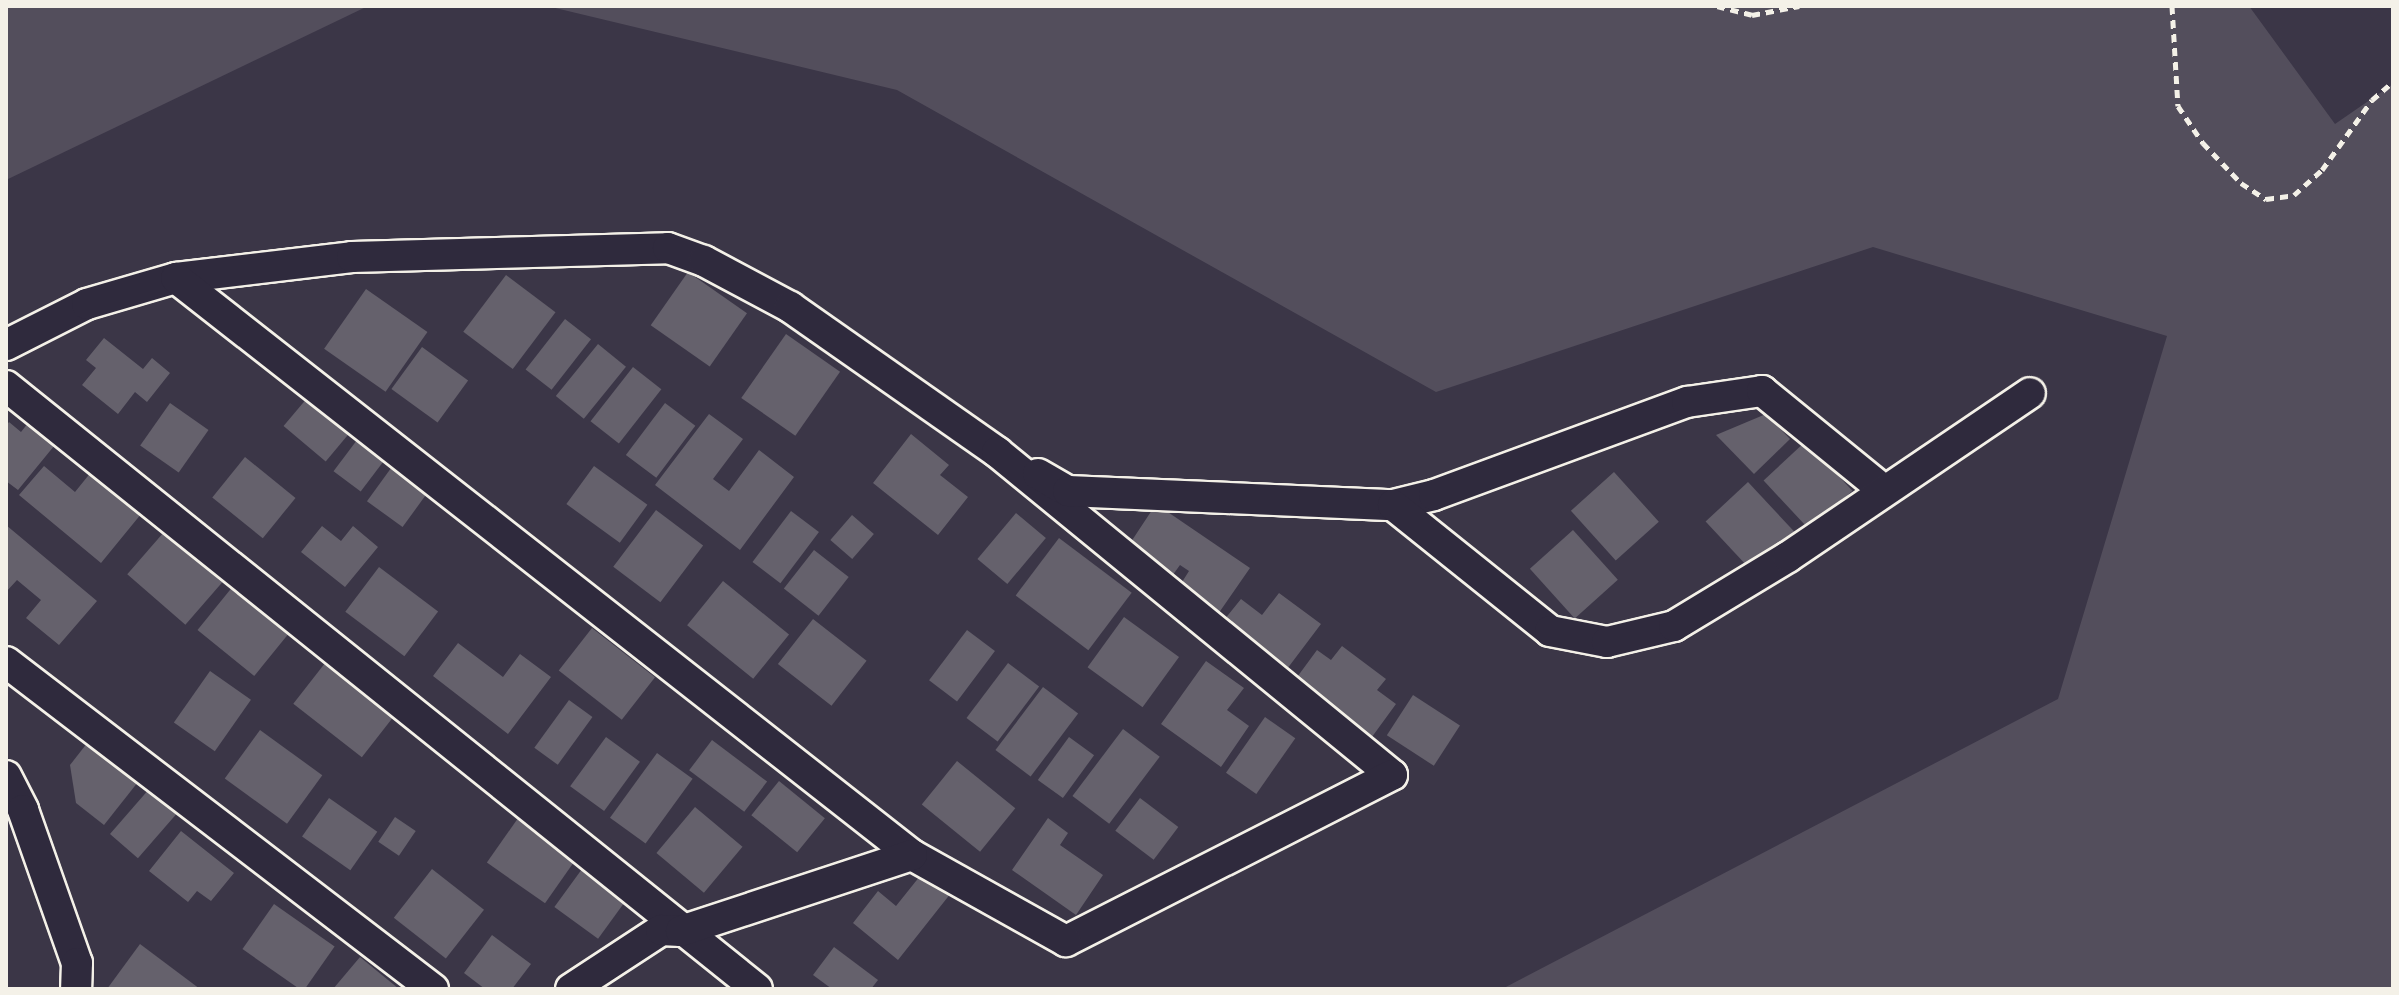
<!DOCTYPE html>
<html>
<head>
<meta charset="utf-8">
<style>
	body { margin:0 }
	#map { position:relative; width:2399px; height:995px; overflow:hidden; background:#3b3647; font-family:Kalam,sans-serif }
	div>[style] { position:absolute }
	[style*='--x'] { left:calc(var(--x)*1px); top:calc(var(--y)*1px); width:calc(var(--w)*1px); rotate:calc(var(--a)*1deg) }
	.green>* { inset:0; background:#534e5c }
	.building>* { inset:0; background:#65616c; transform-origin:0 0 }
	.path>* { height:5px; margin-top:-2.5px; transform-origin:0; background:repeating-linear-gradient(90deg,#f4f1e8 0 8px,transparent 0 14px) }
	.roads { filter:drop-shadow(2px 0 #f4f1e8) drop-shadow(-2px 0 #f4f1e8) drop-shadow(0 2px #f4f1e8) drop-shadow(0 -2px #f4f1e8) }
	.minor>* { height:30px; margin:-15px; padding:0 15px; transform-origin:15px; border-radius:15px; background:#2f2a3d }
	span { translate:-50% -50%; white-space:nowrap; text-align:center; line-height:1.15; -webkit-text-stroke:8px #2f2a3d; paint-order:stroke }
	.frame { position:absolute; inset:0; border:8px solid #f4f1e8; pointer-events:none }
</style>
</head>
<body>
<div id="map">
	<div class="green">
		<div style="clip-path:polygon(6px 6px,368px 6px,6px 180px)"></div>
		<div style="clip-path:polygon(547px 6px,2249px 6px,2335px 124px,2393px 84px,2393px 989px,1502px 989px,2058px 699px,2167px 336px,1873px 247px,1436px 392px,897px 90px)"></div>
	</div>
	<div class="building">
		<div style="left:688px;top:272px;width:72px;height:65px;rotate:35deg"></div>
		<div style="left:506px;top:275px;width:62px;height:71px;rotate:37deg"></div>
		<div style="left:366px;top:289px;width:75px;height:73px;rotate:35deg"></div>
		<div style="left:565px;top:319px;width:33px;height:64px;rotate:38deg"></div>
		<div style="left:786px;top:334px;width:66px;height:78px;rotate:35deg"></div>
		<div style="clip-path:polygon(104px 338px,143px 369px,152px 358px,170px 373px,147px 402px,135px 392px,118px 414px,82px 385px,96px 368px,86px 360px)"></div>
		<div style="left:598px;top:344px;width:36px;height:67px;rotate:39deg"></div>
		<div style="left:422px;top:347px;width:57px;height:52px;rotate:36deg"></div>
		<div style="left:633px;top:367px;width:36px;height:69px;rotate:38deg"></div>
		<div style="left:308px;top:397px;width:55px;height:38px;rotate:40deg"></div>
		<div style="left:170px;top:403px;width:47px;height:52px;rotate:35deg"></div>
		<div style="left:665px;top:403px;width:38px;height:65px;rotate:37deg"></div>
		<div style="clip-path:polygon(709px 414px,743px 439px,713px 479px,729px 491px,759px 450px,794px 477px,740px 550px,655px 485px)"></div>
		<div style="clip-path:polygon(1766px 414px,1790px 439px,1754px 474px,1716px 435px)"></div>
		<div style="clip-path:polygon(32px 418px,59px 440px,18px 490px,6px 481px,6px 426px,9px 422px,21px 432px)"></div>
		<div style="clip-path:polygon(911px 434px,949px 465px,940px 475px,968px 497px,938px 535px,873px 483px)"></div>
		<div style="left:357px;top:440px;width:34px;height:39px;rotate:37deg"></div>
		<div style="left:1806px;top:441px;width:68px;height:58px;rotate:47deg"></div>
		<div style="left:245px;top:457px;width:65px;height:52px;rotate:39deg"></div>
		<div style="left:394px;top:464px;width:44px;height:46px;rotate:36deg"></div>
		<div style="clip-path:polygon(44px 466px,75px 492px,96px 466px,146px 508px,101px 563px,19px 495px)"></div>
		<div style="left:594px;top:466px;width:66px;height:47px;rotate:36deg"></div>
		<div style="left:1614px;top:472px;width:67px;height:58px;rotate:48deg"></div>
		<div style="left:1748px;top:482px;width:68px;height:58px;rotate:47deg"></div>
		<div style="clip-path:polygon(1156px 504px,1250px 568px,1216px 617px,1177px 590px,1189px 571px,1180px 565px,1167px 583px,1123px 554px)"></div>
		<div style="left:656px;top:510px;width:59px;height:71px;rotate:37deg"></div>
		<div style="left:791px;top:511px;width:35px;height:64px;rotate:37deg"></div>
		<div style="left:1016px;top:513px;width:39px;height:60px;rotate:40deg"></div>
		<div style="left:852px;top:515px;width:29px;height:33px;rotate:41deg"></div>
		<div style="clip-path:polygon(6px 525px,97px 601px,59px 645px,26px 618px,41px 600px,17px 580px,6px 592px)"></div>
		<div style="clip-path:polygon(322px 526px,341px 541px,353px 526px,378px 547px,345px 587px,301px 552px)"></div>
		<div style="left:1573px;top:530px;width:67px;height:58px;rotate:48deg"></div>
		<div style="left:164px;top:532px;width:77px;height:56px;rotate:41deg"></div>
		<div style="left:1059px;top:538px;width:91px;height:72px;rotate:37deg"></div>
		<div style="left:814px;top:550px;width:44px;height:49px;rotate:38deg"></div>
		<div style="left:379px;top:567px;width:74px;height:56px;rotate:37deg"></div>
		<div style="left:723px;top:581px;width:85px;height:57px;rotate:39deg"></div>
		<div style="left:234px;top:585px;width:73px;height:58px;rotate:39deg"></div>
		<div style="clip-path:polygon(1279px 593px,1321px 624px,1284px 673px,1220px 625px,1241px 599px,1262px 615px)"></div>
		<div style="left:1124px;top:617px;width:68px;height:62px;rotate:36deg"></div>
		<div style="left:813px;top:619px;width:68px;height:57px;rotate:38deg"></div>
		<div style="left:592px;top:628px;width:80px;height:54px;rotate:38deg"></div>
		<div style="left:967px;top:630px;width:35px;height:63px;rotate:37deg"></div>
		<div style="clip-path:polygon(458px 643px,503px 677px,520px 654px,551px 677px,508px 734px,433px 676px)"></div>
		<div style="clip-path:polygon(1342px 646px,1386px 679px,1377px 690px,1396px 704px,1369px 741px,1292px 684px,1317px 650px,1331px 660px)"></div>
		<div style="left:329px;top:658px;width:87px;height:58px;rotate:38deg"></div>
		<div style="clip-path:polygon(1206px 661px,1244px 688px,1227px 710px,1249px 726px,1221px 767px,1161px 724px)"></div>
		<div style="left:1008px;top:663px;width:39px;height:69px;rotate:37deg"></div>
		<div style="left:210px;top:671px;width:50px;height:63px;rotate:35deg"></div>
		<div style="left:1043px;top:687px;width:44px;height:79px;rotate:37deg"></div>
		<div style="left:1413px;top:695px;width:56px;height:48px;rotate:33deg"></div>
		<div style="left:569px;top:700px;width:29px;height:59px;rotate:36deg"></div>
		<div style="left:1265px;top:717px;width:37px;height:68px;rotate:35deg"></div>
		<div style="left:1123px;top:729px;width:46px;height:84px;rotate:37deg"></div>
		<div style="left:260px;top:730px;width:77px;height:60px;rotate:36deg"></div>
		<div style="left:606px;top:737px;width:42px;height:61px;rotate:36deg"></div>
		<div style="left:1069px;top:737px;width:31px;height:53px;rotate:36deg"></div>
		<div style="left:712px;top:740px;width:69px;height:38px;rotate:37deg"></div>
		<div style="clip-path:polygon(88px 742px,138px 782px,104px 825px,76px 803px,70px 765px)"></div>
		<div style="left:657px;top:753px;width:44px;height:80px;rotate:36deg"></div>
		<div style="left:957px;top:761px;width:75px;height:56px;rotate:39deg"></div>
		<div style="left:779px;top:781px;width:59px;height:44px;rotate:39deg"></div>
		<div style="left:150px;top:788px;width:37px;height:61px;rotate:41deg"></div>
		<div style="left:329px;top:798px;width:59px;height:47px;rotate:35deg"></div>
		<div style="left:1140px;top:798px;width:48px;height:41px;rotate:37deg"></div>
		<div style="left:695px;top:807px;width:62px;height:60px;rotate:40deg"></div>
		<div style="left:523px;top:811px;width:71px;height:63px;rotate:35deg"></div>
		<div style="left:395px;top:817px;width:25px;height:30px;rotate:34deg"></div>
		<div style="clip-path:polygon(1048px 818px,1068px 833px,1060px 845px,1103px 875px,1076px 915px,1012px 870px)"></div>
		<div style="clip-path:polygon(181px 831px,234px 873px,211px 901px,197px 891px,188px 902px,149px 871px)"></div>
		<div style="left:432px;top:869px;width:66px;height:62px;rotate:38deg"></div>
		<div style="left:582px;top:869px;width:54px;height:47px;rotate:36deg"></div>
		<div style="clip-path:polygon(924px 871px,951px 893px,898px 960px,853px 923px,878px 891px,896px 906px)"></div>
		<div style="left:274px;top:904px;width:74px;height:55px;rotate:35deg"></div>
		<div style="clip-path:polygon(492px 935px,531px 964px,512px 989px,485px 989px,464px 973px)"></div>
		<div style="clip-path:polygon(140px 944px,200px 989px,107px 989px)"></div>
		<div style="clip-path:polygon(834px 947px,878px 980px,871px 989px,832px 989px,813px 975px)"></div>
		<div style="clip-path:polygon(360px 957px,399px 989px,333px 989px)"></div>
	</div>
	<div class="path">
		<div style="--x:1717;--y:6;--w:36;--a:14"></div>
		<div style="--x:1752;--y:15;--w:48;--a:-10.8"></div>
		<div style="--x:2172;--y:6;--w:100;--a:86.6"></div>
		<div style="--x:2178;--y:106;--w:45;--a:56"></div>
		<div style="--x:2203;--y:143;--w:55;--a:46.5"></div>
		<div style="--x:2241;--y:183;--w:30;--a:33"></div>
		<div style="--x:2266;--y:199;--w:28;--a:-8"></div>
		<div style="--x:2294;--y:195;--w:38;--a:-42"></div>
		<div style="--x:2322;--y:170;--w:86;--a:-54.5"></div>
		<div style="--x:2372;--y:100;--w:28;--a:-41"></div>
	</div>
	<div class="roads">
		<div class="minor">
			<div style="--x:6;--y:345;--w:91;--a:-26.8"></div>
			<div style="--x:87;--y:304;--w:93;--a:-16.3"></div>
			<div style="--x:176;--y:278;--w:177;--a:-6.8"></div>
			<div style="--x:352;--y:257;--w:316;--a:-1.6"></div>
			<div style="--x:668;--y:248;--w:38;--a:20"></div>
			<div style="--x:704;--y:261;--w:98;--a:28.1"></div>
			<div style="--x:790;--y:307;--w:253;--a:35"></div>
			<div style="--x:997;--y:452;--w:510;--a:39.27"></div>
			<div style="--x:1392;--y:775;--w:366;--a:153"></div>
			<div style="--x:1066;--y:941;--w:176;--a:-150.8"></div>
			<div style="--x:912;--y:855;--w:935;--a:-141.9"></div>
			<div style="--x:6;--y:386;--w:963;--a:38.76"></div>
			<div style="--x:1038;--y:474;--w:34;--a:30"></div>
			<div style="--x:1068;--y:491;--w:325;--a:2.5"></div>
			<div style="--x:1393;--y:505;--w:42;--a:-13.7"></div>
			<div style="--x:1434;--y:495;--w:270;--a:-20.2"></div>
			<div style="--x:1687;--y:402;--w:76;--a:-8.3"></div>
			<div style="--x:1762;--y:391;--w:155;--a:39.2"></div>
			<div style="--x:1393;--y:505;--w:201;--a:38.7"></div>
			<div style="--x:1550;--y:631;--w:58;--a:10.9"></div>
			<div style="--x:1607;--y:642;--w:69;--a:-13.4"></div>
			<div style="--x:1674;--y:626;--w:133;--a:-31.2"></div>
			<div style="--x:1788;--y:557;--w:292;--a:-34.1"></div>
			<div style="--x:6;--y:662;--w:538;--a:37.45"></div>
			<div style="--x:6;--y:776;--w:38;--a:63"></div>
			<div style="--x:23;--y:810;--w:162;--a:70.6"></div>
			<div style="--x:77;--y:963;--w:26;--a:92"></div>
			<div style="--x:571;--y:989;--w:108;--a:-33.2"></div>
			<div style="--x:661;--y:930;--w:20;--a:3"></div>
			<div style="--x:681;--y:931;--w:243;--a:-18.2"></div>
		</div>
	</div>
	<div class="frame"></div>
</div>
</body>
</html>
